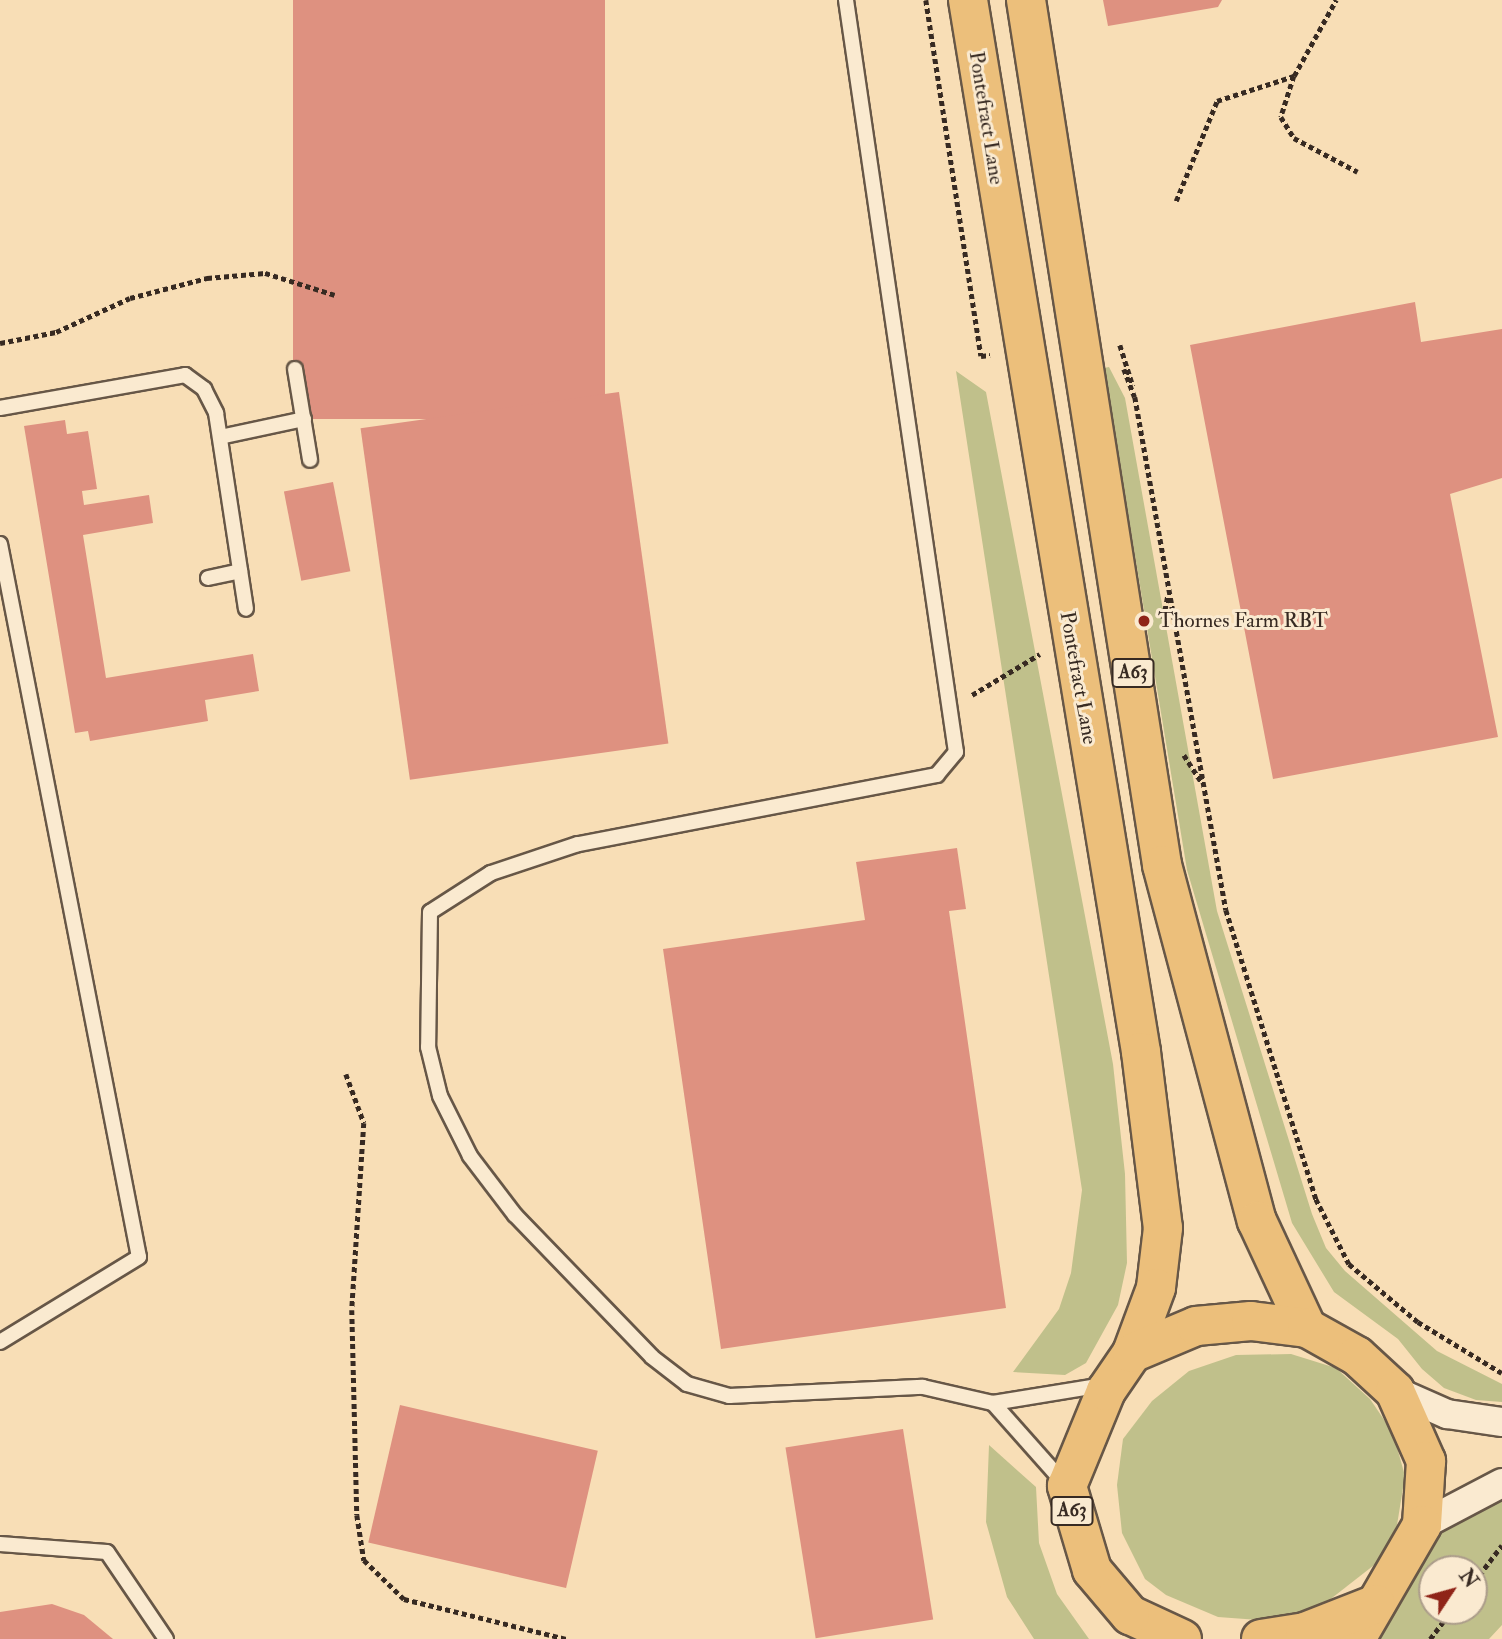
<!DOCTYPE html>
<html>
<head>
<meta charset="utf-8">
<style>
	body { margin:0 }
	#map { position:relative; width:1502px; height:1639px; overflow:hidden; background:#f8deb6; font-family:"IM FELL Double Pica",serif }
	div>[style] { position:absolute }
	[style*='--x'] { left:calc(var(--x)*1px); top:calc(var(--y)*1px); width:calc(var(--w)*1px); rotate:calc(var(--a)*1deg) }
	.green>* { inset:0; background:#c0c08b }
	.building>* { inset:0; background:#de9180; transform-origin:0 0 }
	.path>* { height:4.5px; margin-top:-2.25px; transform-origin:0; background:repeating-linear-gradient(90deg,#372a22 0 5px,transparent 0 8.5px) }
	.roads { filter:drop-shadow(2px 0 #675747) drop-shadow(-2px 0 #675747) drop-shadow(0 2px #675747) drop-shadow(0 -2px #675747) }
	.service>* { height:14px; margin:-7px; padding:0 7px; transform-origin:7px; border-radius:7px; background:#faead0 }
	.minor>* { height:28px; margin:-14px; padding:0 14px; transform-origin:14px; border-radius:14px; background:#faead0 }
	.trunk>* { height:38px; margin:-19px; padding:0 19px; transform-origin:19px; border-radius:19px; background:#ecbf7b }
	.dots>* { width:19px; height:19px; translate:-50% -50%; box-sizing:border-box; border:4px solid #faead0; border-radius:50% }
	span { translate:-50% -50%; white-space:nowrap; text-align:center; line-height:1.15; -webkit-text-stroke:6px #faead0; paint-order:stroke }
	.shield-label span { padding:2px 5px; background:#faead0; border:2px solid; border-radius:5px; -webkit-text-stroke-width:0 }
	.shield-label { font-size:19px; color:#372a22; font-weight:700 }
	.street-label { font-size:21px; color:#372a22 }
	.poi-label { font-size:21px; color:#372a22 }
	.left { translate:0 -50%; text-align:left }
	.north { position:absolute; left:1418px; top:1555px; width:70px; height:70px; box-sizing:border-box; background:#faead0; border:2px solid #ac9d8a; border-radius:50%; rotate:54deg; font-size:19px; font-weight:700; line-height:28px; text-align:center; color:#372a22 }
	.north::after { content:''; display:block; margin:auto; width:24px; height:32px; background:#8f2418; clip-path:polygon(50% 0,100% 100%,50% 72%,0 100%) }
</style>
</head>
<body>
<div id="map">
	<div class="green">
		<div style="clip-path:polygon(1109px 367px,1125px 398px,1217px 911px,1312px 1214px,1326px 1248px,1345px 1271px,1437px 1351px,1502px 1384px,1502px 1402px,1476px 1400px,1444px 1388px,1422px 1369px,1398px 1339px,1334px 1292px,1292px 1223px,1187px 870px,1104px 368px)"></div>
		<div style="clip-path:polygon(956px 371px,986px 392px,1113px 1064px,1125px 1174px,1127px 1263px,1118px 1305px,1086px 1363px,1065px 1375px,1013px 1372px,1059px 1309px,1071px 1273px,1082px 1190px)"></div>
		<div style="clip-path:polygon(1291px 1354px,1336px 1368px,1370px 1399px,1393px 1433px,1405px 1476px,1397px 1525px,1378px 1562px,1314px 1612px,1273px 1621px,1218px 1617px,1166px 1595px,1145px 1579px,1122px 1533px,1117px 1485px,1123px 1439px,1152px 1401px,1189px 1371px,1236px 1355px)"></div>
		<div style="clip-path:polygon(989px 1445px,1036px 1487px,1039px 1543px,1057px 1594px,1089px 1639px,1034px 1639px,1007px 1597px,986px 1522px)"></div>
		<div style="clip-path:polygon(evenodd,1502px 1483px,1502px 1625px,1489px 1639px,1356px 1639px,1422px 1525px,1502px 1483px,1432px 1569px,1474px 1569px,1474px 1611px,1432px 1611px,1432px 1569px)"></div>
	</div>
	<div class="building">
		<div style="left:293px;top:0;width:312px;height:419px"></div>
		<div style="clip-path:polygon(1103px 0,1222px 0,1218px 7px,1108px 26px)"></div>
		<div style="clip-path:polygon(1415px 302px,1421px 342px,1502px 329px,1502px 478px,1450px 494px,1498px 737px,1273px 779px,1190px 345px)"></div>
		<div style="left:619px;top:392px;width:355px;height:261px;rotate:82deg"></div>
		<div style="clip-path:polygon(65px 420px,67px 434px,88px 431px,97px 489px,82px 491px,84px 505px,149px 495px,153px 523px,83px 535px,106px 678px,253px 654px,259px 691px,205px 700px,208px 721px,90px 741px,88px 731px,75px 733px,24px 426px)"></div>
		<div style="left:333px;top:482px;width:91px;height:50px;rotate:79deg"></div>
		<div style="clip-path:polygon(957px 848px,966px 909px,949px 911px,1006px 1308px,721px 1349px,663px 949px,865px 920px,856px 862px)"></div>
		<div style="left:400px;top:1405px;width:203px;height:141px;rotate:13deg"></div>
		<div style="left:903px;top:1429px;width:193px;height:119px;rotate:81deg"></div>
		<div style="clip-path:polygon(52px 1604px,84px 1615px,113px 1639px,0 1639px,0 1612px)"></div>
	</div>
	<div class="path">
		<div style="--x:926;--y:0;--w:360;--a:81.2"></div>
		<div style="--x:981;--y:356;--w:9;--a:-6"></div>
		<div style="--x:1294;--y:76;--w:87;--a:-61.1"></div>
		<div style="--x:1176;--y:201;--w:108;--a:-67.7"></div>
		<div style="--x:1217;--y:101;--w:81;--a:-18"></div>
		<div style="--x:1294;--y:76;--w:43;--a:107.6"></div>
		<div style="--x:1281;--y:117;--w:25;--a:58"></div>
		<div style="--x:1294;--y:138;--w:72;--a:28"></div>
		<div style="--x:0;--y:343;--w:57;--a:-11.1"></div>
		<div style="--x:56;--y:332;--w:81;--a:-24.7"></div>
		<div style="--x:130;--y:298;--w:80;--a:-14.6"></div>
		<div style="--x:207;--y:278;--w:58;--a:-4.9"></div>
		<div style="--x:265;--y:273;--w:73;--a:17.4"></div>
		<div style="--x:1120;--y:345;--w:43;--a:72.4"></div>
		<div style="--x:1124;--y:369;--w:30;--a:69"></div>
		<div style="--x:1135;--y:397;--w:521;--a:79.94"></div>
		<div style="--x:1226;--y:910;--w:303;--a:72.7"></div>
		<div style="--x:1316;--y:1199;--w:73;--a:63.1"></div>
		<div style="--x:1349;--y:1264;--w:90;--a:40"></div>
		<div style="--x:1418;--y:1322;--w:98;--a:31.3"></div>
		<div style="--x:1163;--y:619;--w:25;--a:-79"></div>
		<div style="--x:972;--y:695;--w:79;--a:-31.1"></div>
		<div style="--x:1184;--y:755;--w:33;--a:57"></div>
		<div style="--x:346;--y:1074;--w:52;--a:69.8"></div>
		<div style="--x:364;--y:1123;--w:187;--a:93.7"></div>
		<div style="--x:352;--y:1310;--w:205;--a:88.6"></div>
		<div style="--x:357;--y:1515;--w:46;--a:81.2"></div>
		<div style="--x:364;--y:1560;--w:56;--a:44.3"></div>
		<div style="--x:404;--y:1599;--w:168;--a:13.8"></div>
		<div style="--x:1474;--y:1582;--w:46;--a:-52.9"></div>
		<div style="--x:1430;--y:1639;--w:35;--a:-53"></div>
	</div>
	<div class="roads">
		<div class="service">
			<div style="--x:846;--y:0;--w:760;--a:81.68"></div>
			<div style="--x:956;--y:752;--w:30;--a:130"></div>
			<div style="--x:937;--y:775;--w:366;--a:169.1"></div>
			<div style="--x:578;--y:844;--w:92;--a:161.6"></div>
			<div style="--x:491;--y:873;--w:72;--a:147.4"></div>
			<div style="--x:430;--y:912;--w:135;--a:90.8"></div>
			<div style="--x:428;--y:1047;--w:50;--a:76.2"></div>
			<div style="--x:440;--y:1096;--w:67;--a:63.4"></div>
			<div style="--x:470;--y:1156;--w:74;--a:52.7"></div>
			<div style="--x:515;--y:1215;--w:197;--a:46"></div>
			<div style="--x:652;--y:1357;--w:44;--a:37.6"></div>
			<div style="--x:687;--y:1384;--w:44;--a:15.9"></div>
			<div style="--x:729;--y:1396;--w:194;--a:-2.7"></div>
			<div style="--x:923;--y:1387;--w:72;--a:12.9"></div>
			<div style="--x:993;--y:1403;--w:111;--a:-9.3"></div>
			<div style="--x:295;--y:369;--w:92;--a:80.6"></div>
			<div style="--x:0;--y:408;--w:188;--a:-10.1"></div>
			<div style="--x:185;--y:375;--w:24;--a:36"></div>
			<div style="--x:204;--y:389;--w:27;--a:63"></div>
			<div style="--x:216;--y:413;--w:198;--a:81.3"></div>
			<div style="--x:220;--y:437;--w:86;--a:-12.1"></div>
			<div style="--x:0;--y:544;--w:726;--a:78.97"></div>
			<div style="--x:139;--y:1257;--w:163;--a:148.6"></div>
			<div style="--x:208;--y:578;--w:33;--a:-12"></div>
			<div style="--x:993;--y:1403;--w:107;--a:48.4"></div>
			<div style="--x:0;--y:1544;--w:107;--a:4.3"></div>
			<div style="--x:107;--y:1552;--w:105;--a:55.9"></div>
		</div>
		<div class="minor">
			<div style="--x:1395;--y:1391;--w:57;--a:23.9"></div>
			<div style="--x:1447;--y:1414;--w:56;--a:8.3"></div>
			<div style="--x:1422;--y:1525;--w:90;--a:-27.7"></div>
		</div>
		<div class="trunk">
			<div style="--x:968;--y:0;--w:1066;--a:80.66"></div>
			<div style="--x:1141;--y:1052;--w:177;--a:82.9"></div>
			<div style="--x:1163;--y:1228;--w:60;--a:96.7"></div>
			<div style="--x:1156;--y:1288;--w:69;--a:110.3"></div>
			<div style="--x:1026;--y:0;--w:876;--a:81.06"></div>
			<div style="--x:1162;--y:865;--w:368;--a:75.1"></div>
			<div style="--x:1257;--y:1221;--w:118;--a:65"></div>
			<div style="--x:1182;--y:1639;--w:57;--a:-155.2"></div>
			<div style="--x:1130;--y:1615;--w:59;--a:-130.2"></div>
			<div style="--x:1092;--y:1570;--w:88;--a:-106.6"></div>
			<div style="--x:1067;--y:1486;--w:103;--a:-67.7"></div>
			<div style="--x:1106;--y:1391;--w:46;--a:-55.6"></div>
			<div style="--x:1132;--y:1353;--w:69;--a:-22.9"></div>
			<div style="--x:1196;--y:1326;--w:55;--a:-5.2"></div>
			<div style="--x:1251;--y:1321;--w:56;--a:7.1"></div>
			<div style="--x:1307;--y:1328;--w:57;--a:29.2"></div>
			<div style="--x:1357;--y:1356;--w:52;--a:42.6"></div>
			<div style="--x:1395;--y:1391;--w:77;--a:66.1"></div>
			<div style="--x:1426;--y:1461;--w:64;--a:93.6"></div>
			<div style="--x:1422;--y:1525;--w:132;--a:120.1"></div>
			<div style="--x:1261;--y:1639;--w:45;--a:-9"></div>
			<div style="--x:1305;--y:1632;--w:76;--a:-21.5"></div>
		</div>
	</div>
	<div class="dots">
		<div style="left:1144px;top:621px;background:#8f2418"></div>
	</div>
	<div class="shield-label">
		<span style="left:1133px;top:673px">A63</span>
		<span style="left:1072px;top:1511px">A63</span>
	</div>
	<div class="street-label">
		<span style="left:986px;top:118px;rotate:81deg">Pontefract Lane</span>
		<span style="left:1078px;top:678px;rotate:80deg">Pontefract Lane</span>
	</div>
	<div class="poi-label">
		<span class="left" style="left:1158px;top:621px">Thornes Farm RBT</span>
	</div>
	<div class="north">N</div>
</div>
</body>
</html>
